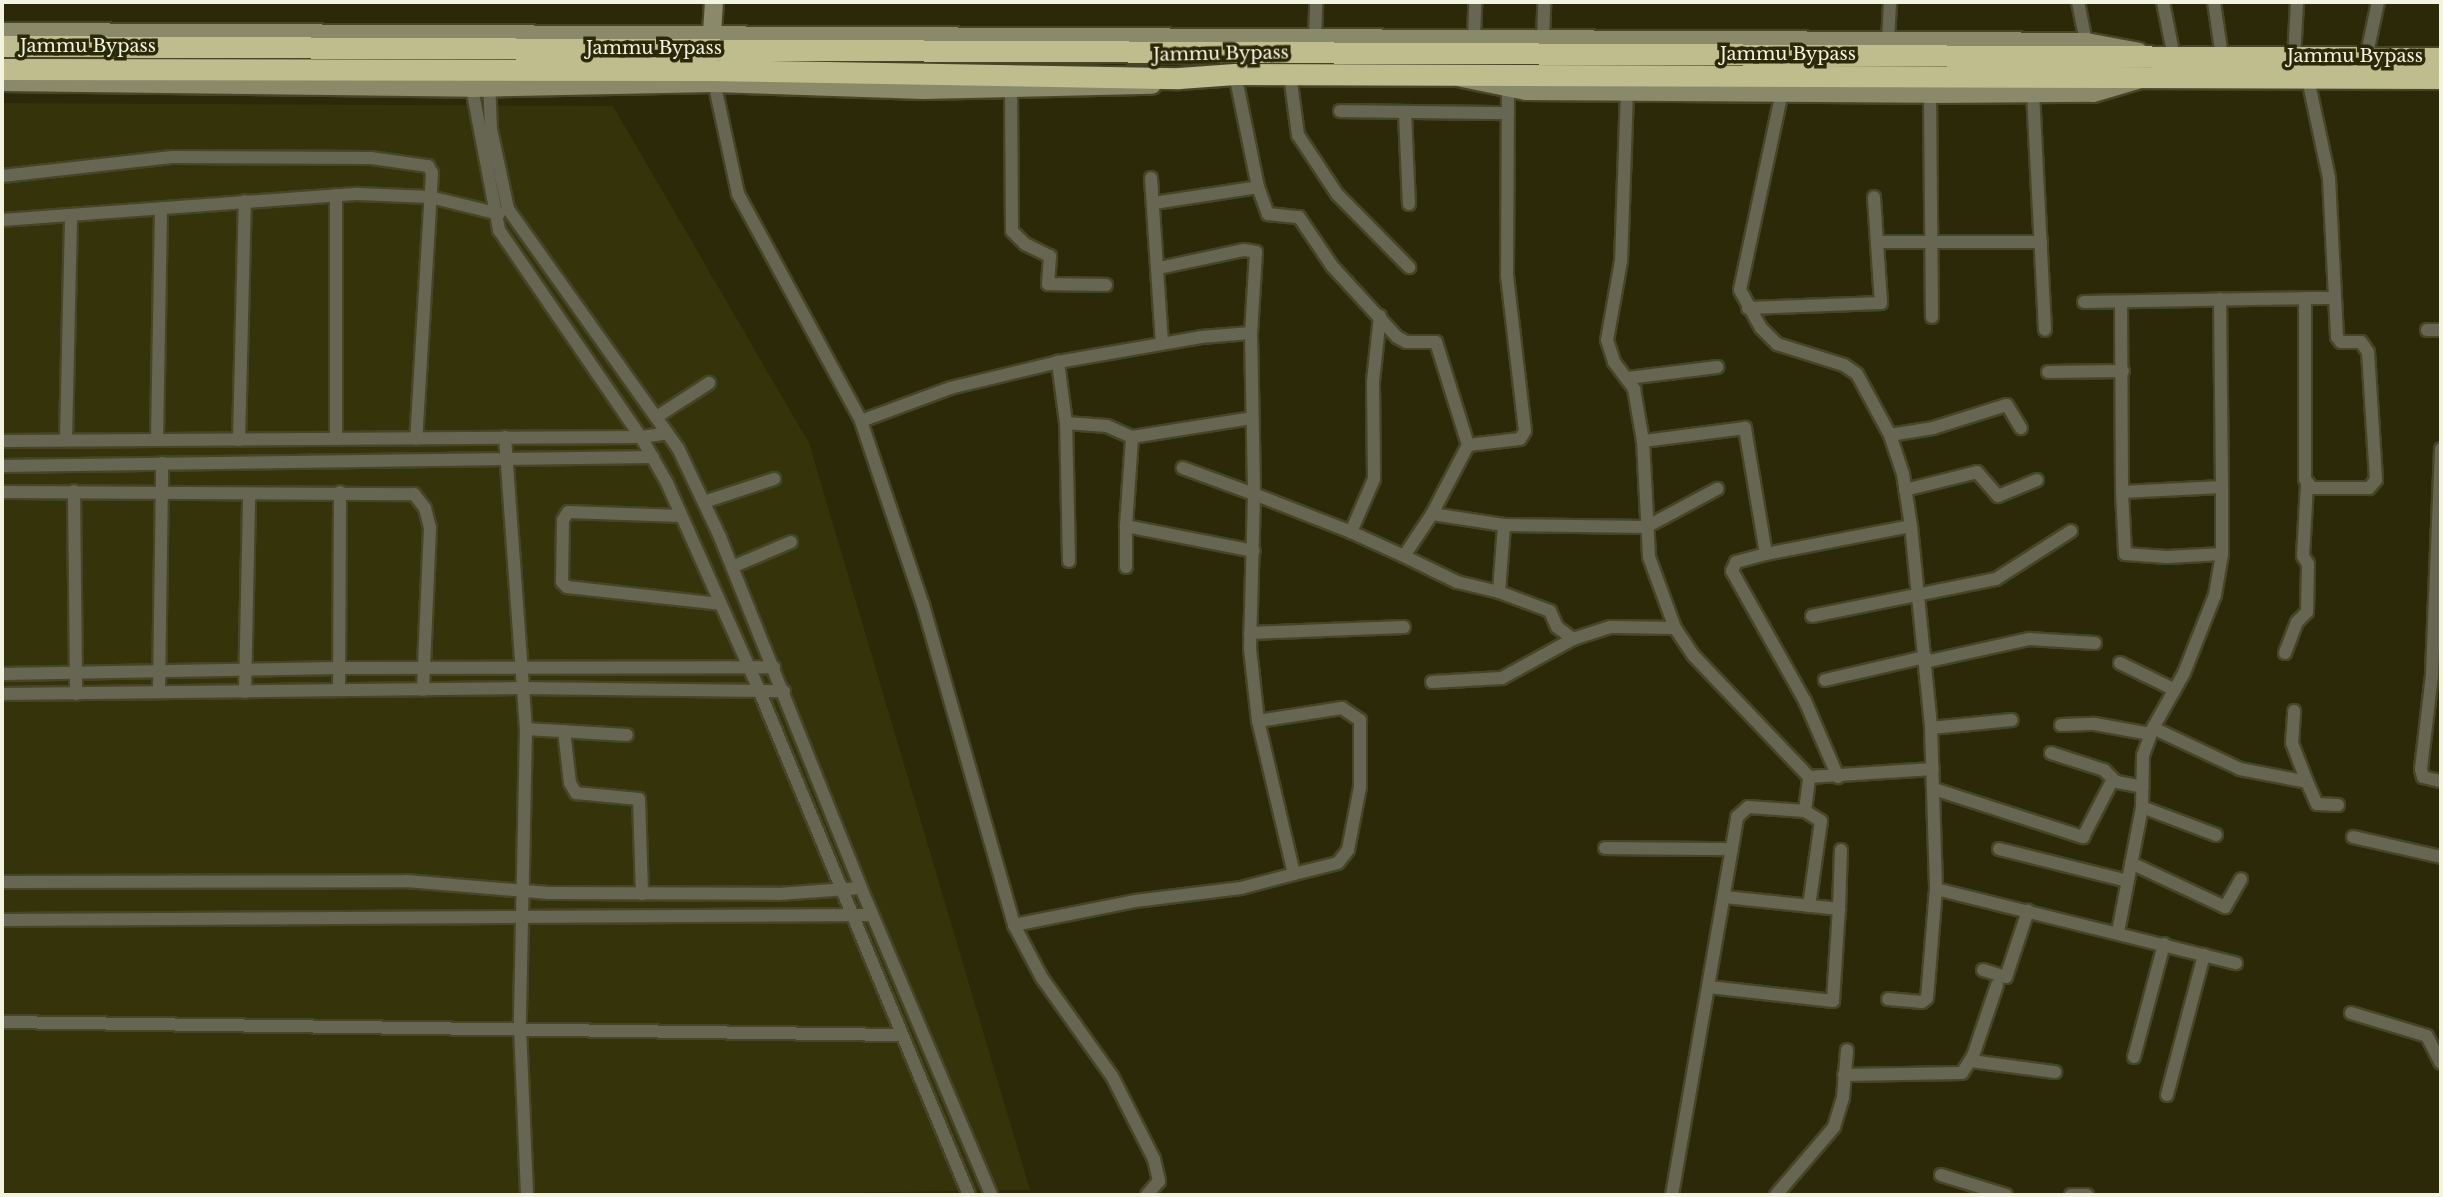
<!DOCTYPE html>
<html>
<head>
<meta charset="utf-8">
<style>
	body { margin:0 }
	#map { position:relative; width:2443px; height:1197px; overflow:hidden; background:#2b2908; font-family:"Libre Baskerville",serif }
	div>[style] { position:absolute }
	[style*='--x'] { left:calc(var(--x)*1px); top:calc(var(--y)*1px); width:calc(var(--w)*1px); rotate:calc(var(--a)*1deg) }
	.built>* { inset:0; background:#353309 }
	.roads { filter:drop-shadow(2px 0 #474526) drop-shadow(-2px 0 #474526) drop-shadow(0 2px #474526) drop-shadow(0 -2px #474526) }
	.street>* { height:12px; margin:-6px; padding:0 6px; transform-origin:6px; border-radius:6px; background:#676653 }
	.secondary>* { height:18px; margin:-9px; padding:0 9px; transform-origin:9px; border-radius:9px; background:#8a8a6b }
	.highway>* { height:21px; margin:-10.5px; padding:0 10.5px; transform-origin:10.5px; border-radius:10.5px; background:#bfbd8d }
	span { translate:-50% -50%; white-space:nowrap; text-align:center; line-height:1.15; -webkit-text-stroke:7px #2b2908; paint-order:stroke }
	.street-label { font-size:18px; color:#f3f3e1 }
	.frame { position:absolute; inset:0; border:4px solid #f3f3e1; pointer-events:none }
</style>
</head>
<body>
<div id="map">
	<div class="built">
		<div style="clip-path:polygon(2px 103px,613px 106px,809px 443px,1030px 1190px,700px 1195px,2px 1195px)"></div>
	</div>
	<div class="roads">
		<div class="street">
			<div style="--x:2078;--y:2;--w:41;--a:78.7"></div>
			<div style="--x:2163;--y:2;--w:56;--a:78.7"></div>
			<div style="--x:2214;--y:2;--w:56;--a:81.7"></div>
			<div style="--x:1315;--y:38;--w:36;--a:-88"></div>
			<div style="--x:1474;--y:39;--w:37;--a:-88"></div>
			<div style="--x:1543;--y:40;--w:38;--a:-88"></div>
			<div style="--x:1888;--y:41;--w:39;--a:-87"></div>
			<div style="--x:2294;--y:58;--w:56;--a:-86.9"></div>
			<div style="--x:2366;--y:58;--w:57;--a:-77.9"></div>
			<div style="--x:1290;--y:75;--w:61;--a:82.4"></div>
			<div style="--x:1298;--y:135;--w:71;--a:56.5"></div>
			<div style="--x:1337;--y:194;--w:103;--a:45.4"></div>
			<div style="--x:713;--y:77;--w:120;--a:77.9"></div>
			<div style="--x:738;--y:194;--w:258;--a:61.5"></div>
			<div style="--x:861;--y:421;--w:194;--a:71.4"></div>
			<div style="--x:923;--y:605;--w:333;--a:74.1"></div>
			<div style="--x:1014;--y:925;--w:60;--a:62.2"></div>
			<div style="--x:1042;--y:978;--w:120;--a:54.5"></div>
			<div style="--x:1112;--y:1076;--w:93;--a:63.2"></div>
			<div style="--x:1154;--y:1159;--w:23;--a:77"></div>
			<div style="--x:1159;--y:1181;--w:18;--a:131"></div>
			<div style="--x:2308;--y:79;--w:101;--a:78"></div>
			<div style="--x:2329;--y:178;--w:159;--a:87.1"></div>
			<div style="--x:2337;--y:337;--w:6;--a:51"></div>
			<div style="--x:2341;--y:342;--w:20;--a:0"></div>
			<div style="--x:2361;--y:342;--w:12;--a:55"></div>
			<div style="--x:2368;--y:352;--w:128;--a:86.4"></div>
			<div style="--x:2376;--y:480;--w:11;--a:131"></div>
			<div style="--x:2369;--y:488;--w:57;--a:180"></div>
			<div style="--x:2312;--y:488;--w:11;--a:-128"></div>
			<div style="--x:2305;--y:479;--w:181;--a:-90"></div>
			<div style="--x:2305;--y:298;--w:30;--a:0"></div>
			<div style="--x:489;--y:80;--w:49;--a:87.7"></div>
			<div style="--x:491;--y:129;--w:82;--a:78"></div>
			<div style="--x:508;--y:209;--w:293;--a:54.6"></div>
			<div style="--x:678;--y:448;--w:98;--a:64.7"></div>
			<div style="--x:720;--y:537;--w:378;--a:68.1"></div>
			<div style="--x:861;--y:888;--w:333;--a:67"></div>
			<div style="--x:471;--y:83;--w:150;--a:79.2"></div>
			<div style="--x:499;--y:230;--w:251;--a:55.6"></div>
			<div style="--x:641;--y:437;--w:53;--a:60.5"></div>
			<div style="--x:667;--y:483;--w:227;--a:66"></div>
			<div style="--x:759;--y:690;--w:547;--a:67.42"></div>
			<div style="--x:1011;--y:89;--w:142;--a:89.6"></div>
			<div style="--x:1012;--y:231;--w:18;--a:45"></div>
			<div style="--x:1025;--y:244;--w:28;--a:26"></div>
			<div style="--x:1050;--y:256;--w:28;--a:94"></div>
			<div style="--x:1048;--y:284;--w:58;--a:1"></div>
			<div style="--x:1627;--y:91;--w:170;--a:92"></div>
			<div style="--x:1621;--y:261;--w:80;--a:100"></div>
			<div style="--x:1607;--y:340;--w:23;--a:72"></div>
			<div style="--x:1614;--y:362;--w:34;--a:53"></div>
			<div style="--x:1634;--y:389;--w:53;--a:80.2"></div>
			<div style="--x:1782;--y:92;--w:202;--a:102"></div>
			<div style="--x:1740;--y:290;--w:43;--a:61.1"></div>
			<div style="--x:1761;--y:328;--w:23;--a:45"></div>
			<div style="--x:1777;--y:344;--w:70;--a:17.4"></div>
			<div style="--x:1844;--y:365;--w:16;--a:35"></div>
			<div style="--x:1857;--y:374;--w:69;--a:61.6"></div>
			<div style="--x:1890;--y:435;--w:41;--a:71.6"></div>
			<div style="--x:1903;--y:474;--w:53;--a:81.3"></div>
			<div style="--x:1911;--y:526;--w:203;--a:84.3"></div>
			<div style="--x:1931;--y:728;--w:161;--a:88.2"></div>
			<div style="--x:1936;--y:889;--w:109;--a:94.7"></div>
			<div style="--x:1927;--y:998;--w:6;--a:141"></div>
			<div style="--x:1922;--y:1002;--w:34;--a:-175"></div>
			<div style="--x:2033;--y:93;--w:237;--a:87.1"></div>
			<div style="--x:1930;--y:94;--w:223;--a:89.5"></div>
			<div style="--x:1340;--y:111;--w:168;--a:0.7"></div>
			<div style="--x:1405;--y:113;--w:91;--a:87.5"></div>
			<div style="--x:2;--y:176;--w:171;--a:-6.4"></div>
			<div style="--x:172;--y:157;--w:199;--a:0.3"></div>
			<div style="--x:371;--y:158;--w:58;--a:8"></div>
			<div style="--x:428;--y:166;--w:8;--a:60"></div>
			<div style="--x:432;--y:173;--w:266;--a:93.4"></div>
			<div style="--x:1151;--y:178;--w:165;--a:86.2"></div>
			<div style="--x:1258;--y:187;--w:29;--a:70"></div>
			<div style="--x:1268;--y:214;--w:31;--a:6"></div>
			<div style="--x:1299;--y:217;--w:59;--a:56"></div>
			<div style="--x:1332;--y:266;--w:96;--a:47.5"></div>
			<div style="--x:1397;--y:337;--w:10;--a:29"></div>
			<div style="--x:1406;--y:342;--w:30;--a:0"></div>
			<div style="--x:1436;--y:342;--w:108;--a:72.7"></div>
			<div style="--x:336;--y:195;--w:244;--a:90"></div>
			<div style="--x:1154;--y:203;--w:105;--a:-8.7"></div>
			<div style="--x:1258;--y:187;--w:115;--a:-101.5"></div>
			<div style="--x:2;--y:220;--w:357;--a:-4.2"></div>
			<div style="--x:358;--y:194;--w:72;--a:2.4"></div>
			<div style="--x:430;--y:197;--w:71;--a:13.8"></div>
			<div style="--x:1877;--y:242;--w:164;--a:0"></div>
			<div style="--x:1159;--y:268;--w:87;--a:-12"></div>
			<div style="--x:1244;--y:250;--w:12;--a:9"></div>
			<div style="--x:1256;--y:252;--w:81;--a:93.5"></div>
			<div style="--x:1251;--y:333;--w:161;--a:88.9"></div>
			<div style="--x:1254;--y:494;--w:104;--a:21.4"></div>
			<div style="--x:2084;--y:302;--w:221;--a:-1"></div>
			<div style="--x:2121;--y:302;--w:190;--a:89.7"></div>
			<div style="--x:2122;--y:492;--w:100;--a:-2.9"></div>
			<div style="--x:2222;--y:487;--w:188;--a:-90.6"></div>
			<div style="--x:1748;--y:308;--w:133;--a:-2.2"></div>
			<div style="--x:1881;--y:303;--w:106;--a:-93.8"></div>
			<div style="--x:1380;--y:316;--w:66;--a:96.1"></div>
			<div style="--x:1373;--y:382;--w:97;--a:89.4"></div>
			<div style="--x:1374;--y:479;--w:58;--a:113.5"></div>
			<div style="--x:1351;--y:532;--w:58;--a:24.4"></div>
			<div style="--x:2427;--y:330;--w:14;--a:0"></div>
			<div style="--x:2048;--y:372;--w:75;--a:-0.8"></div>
			<div style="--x:1628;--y:378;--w:90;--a:-7"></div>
			<div style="--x:658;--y:416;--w:61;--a:-32.9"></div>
			<div style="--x:861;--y:421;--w:95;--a:-20.3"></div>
			<div style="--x:950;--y:388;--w:111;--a:-13.5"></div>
			<div style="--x:1066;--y:423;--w:62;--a:-97.5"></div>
			<div style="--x:1058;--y:362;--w:145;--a:-9.9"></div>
			<div style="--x:1201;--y:337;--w:50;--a:-4.6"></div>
			<div style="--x:1890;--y:435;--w:44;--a:-9.2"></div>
			<div style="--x:1933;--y:428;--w:77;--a:-17.3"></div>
			<div style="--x:2007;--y:405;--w:27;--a:59"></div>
			<div style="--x:505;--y:437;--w:293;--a:85.9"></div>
			<div style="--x:526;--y:729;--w:298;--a:91.2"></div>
			<div style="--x:520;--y:1027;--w:168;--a:87.6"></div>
			<div style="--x:66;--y:439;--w:224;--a:-88.7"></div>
			<div style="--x:157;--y:439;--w:231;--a:-89"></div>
			<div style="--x:239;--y:440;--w:239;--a:-88.6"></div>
			<div style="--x:2;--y:441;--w:639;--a:-0.36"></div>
			<div style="--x:641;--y:437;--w:27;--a:-8"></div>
			<div style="--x:2441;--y:449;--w:226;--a:92.3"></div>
			<div style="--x:2432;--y:675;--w:95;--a:96.7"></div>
			<div style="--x:2421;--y:769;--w:8;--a:76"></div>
			<div style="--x:2423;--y:777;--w:18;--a:13"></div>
			<div style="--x:2;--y:466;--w:651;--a:-0.79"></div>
			<div style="--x:1905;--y:490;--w:74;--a:-14"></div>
			<div style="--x:1977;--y:472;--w:32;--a:49"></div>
			<div style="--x:1998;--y:496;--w:42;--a:-22.3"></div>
			<div style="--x:74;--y:491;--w:203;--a:89.4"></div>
			<div style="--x:2;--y:492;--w:412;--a:0.3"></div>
			<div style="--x:414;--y:494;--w:18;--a:52"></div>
			<div style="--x:425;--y:508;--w:21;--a:76"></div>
			<div style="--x:430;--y:528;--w:162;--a:92.5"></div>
			<div style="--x:2122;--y:492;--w:62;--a:87.2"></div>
			<div style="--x:2125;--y:554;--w:42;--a:4.1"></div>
			<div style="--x:2167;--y:557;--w:55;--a:-3.1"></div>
			<div style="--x:2222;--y:554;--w:67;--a:-90"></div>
			<div style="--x:704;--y:502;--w:74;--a:-18.2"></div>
			<div style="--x:1432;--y:514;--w:78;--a:-62.4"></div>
			<div style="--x:1468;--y:445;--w:52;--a:-6.6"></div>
			<div style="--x:1520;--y:439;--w:9;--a:-58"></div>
			<div style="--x:1525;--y:431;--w:156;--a:-96.6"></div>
			<div style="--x:1507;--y:276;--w:194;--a:-89.7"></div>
			<div style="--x:681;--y:516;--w:113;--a:-178"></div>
			<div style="--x:568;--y:512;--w:9;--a:122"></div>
			<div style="--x:563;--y:520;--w:62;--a:90.9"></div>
			<div style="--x:562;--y:582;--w:7;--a:45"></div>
			<div style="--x:567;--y:587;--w:154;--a:6.3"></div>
			<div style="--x:1126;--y:526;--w:89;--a:-86.1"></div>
			<div style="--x:1132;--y:437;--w:121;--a:-9"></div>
			<div style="--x:1911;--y:526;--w:148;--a:169.1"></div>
			<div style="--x:1766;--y:554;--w:128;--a:-99.5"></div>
			<div style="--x:1745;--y:428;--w:103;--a:172.7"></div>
			<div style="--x:1643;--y:441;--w:116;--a:87"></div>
			<div style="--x:1649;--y:557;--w:76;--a:69.9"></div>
			<div style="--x:1675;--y:628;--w:32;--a:56"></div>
			<div style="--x:1693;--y:655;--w:168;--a:46.4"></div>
			<div style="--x:1809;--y:777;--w:124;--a:-3.7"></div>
			<div style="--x:1766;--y:554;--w:31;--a:165"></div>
			<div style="--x:1736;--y:562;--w:10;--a:114"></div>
			<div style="--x:1732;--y:571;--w:149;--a:60.7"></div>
			<div style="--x:1805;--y:701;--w:83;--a:66.5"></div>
			<div style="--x:2222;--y:554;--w:42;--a:99.7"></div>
			<div style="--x:2215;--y:595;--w:84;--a:111.7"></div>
			<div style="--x:2184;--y:673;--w:63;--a:119.4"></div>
			<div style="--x:2153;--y:728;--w:96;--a:25.2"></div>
			<div style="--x:2240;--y:769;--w:68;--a:11"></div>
			<div style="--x:2307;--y:782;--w:42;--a:-111"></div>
			<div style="--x:2292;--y:743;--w:32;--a:-86"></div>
			<div style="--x:1069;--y:561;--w:138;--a:-91.2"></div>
			<div style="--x:1066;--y:423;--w:41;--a:4.2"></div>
			<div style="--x:1107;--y:426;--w:27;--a:24"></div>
			<div style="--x:732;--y:567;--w:64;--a:-23"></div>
			<div style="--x:1126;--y:567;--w:41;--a:-90"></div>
			<div style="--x:1126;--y:526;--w:130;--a:11.1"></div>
			<div style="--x:1499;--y:592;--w:43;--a:-166.6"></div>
			<div style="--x:1457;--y:582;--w:59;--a:-153.9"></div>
			<div style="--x:1404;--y:556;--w:50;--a:-56.3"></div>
			<div style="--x:1432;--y:514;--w:73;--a:8.7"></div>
			<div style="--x:1812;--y:616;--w:188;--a:-11.4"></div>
			<div style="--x:1996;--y:579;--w:89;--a:-32.6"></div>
			<div style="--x:1675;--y:628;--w:65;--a:-179.1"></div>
			<div style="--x:1610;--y:627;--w:39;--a:162"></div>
			<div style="--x:1573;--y:639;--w:20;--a:-143"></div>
			<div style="--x:1557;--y:627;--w:17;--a:-114"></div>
			<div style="--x:1550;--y:611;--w:54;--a:-159.6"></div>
			<div style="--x:1499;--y:592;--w:67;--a:-85.7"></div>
			<div style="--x:1504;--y:525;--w:142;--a:0.8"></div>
			<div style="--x:1646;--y:527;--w:81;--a:-28.2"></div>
			<div style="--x:1250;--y:633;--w:154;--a:-2.2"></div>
			<div style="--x:2285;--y:653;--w:33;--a:-69"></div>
			<div style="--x:2297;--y:622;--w:14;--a:-45"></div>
			<div style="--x:2307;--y:612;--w:48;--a:-88.8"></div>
			<div style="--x:2308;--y:564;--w:9;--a:-122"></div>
			<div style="--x:2303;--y:556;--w:71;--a:-86.8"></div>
			<div style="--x:1925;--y:662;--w:107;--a:-12.5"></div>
			<div style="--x:2029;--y:639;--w:66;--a:3.5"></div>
			<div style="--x:2120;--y:663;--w:61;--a:26.1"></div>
			<div style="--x:2;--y:674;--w:337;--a:-1"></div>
			<div style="--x:339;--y:668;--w:435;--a:-0.1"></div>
			<div style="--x:1825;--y:680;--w:103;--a:-13"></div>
			<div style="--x:1432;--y:682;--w:70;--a:-3.3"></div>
			<div style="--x:1502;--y:678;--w:81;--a:-28.8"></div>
			<div style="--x:339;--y:689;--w:197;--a:-89.7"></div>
			<div style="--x:159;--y:691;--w:228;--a:-89.2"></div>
			<div style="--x:245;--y:692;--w:198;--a:-88.8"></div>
			<div style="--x:2;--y:694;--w:519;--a:-0.66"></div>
			<div style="--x:521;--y:688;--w:263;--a:0.7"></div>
			<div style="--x:1258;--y:721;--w:85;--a:-8.8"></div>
			<div style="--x:1342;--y:708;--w:22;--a:34"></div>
			<div style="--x:1360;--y:720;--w:67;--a:90"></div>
			<div style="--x:1360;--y:787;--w:64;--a:100.8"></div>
			<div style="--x:1348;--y:850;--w:16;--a:128"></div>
			<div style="--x:1338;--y:863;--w:45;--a:166"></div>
			<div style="--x:2061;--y:725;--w:34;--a:-2"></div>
			<div style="--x:2095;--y:724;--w:56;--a:10.3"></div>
			<div style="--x:1931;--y:728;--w:81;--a:-5.6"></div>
			<div style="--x:2153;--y:728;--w:29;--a:110"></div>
			<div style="--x:2143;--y:755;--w:52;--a:91.1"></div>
			<div style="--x:2142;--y:807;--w:79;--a:20.7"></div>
			<div style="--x:526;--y:729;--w:101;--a:3.4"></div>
			<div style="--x:564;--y:731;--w:52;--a:83.4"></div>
			<div style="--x:570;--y:783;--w:12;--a:59"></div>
			<div style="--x:576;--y:793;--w:63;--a:5.4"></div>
			<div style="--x:639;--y:799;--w:95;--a:88.2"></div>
			<div style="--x:2051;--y:753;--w:56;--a:17.8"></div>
			<div style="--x:2104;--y:770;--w:14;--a:45"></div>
			<div style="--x:2307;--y:782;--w:24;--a:66"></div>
			<div style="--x:2317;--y:804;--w:21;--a:3"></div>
			<div style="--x:1934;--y:789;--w:157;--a:17.9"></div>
			<div style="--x:2083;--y:837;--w:63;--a:-62.6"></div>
			<div style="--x:2112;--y:781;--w:31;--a:11"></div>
			<div style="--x:1805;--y:811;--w:19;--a:32"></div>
			<div style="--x:1821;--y:821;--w:86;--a:98"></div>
			<div style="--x:2353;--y:837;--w:90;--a:12.8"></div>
			<div style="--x:1605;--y:848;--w:127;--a:0.5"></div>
			<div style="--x:1999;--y:849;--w:132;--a:14"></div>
			<div style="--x:2131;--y:863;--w:104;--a:25.1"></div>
			<div style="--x:2225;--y:907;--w:32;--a:-60"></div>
			<div style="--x:2;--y:882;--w:404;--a:-0.1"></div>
			<div style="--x:406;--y:881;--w:143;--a:4.8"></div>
			<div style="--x:548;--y:893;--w:230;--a:0.2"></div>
			<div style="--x:778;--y:894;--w:83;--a:-4.1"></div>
			<div style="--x:1936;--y:889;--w:309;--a:13.9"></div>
			<div style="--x:1725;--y:897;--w:115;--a:6"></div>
			<div style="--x:1839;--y:909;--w:59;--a:-88.1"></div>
			<div style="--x:2;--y:920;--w:870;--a:-0.33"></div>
			<div style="--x:1014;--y:925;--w:123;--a:-11.2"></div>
			<div style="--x:1135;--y:901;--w:107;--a:-7"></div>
			<div style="--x:1241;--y:888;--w:55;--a:-14.8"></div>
			<div style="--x:1294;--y:874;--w:157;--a:-103.2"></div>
			<div style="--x:1258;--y:721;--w:73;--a:-96.3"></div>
			<div style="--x:1250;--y:648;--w:154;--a:-88.5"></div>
			<div style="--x:1254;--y:494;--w:76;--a:-159.9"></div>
			<div style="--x:2118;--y:932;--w:127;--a:-79.1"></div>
			<div style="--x:1983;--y:970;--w:24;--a:17"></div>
			<div style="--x:2006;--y:977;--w:70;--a:-71.6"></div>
			<div style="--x:1709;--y:987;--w:125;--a:6.4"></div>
			<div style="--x:1833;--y:1001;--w:92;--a:-86.3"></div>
			<div style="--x:2351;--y:1013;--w:79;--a:16.8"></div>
			<div style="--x:2427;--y:1036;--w:30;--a:63"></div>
			<div style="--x:2;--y:1022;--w:897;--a:0.83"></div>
			<div style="--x:2134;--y:1057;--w:117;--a:-75.1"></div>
			<div style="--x:1971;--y:1061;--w:85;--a:7.5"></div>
			<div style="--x:1844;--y:1075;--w:118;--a:-1"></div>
			<div style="--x:1962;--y:1073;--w:20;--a:-57"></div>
			<div style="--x:1973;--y:1056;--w:75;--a:-71.3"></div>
			<div style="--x:2167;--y:1095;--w:145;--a:-75.2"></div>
			<div style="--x:1941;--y:1175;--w:68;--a:17.1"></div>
			<div style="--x:1672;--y:1195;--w:384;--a:-80.2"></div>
			<div style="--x:1737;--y:817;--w:15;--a:-42"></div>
			<div style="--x:1748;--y:807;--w:57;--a:4"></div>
			<div style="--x:1805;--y:811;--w:34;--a:-83"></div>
			<div style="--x:1776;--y:1195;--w:89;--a:-49.5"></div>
			<div style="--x:1834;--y:1127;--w:31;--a:-73"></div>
			<div style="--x:1843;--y:1097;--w:47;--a:-85.1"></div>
			<div style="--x:2071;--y:1195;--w:16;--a:0"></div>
		</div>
		<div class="secondary">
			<div style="--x:2;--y:32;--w:2084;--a:0.27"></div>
			<div style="--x:2086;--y:42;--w:54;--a:10.7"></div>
			<div style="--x:711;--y:47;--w:45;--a:-86.2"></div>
			<div style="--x:1462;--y:78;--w:65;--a:11.5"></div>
			<div style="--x:1526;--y:91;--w:404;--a:0.4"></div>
			<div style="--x:1930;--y:94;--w:163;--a:-0.4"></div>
			<div style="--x:2093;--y:93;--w:47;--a:-16.1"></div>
			<div style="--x:2;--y:82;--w:470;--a:0.7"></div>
			<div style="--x:472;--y:88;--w:242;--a:-1.2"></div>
			<div style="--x:714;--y:83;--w:209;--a:1.9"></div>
			<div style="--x:923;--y:90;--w:229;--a:-1.3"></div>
		</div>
		<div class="highway">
			<div style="--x:2;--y:46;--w:2439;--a:0.28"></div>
			<div style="--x:2;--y:69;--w:710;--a:0.08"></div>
			<div style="--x:712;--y:70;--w:467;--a:1"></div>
			<div style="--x:1179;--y:78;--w:56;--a:-4.1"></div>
			<div style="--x:1235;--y:74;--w:1206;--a:0.19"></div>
		</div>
	</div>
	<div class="street-label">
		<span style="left:88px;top:46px">Jammu Bypass</span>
		<span style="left:654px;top:48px">Jammu Bypass</span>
		<span style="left:1221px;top:54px;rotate:-1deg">Jammu Bypass</span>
		<span style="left:1788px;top:54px">Jammu Bypass</span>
		<span style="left:2355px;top:56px">Jammu Bypass</span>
	</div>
	<div class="frame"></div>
</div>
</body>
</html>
